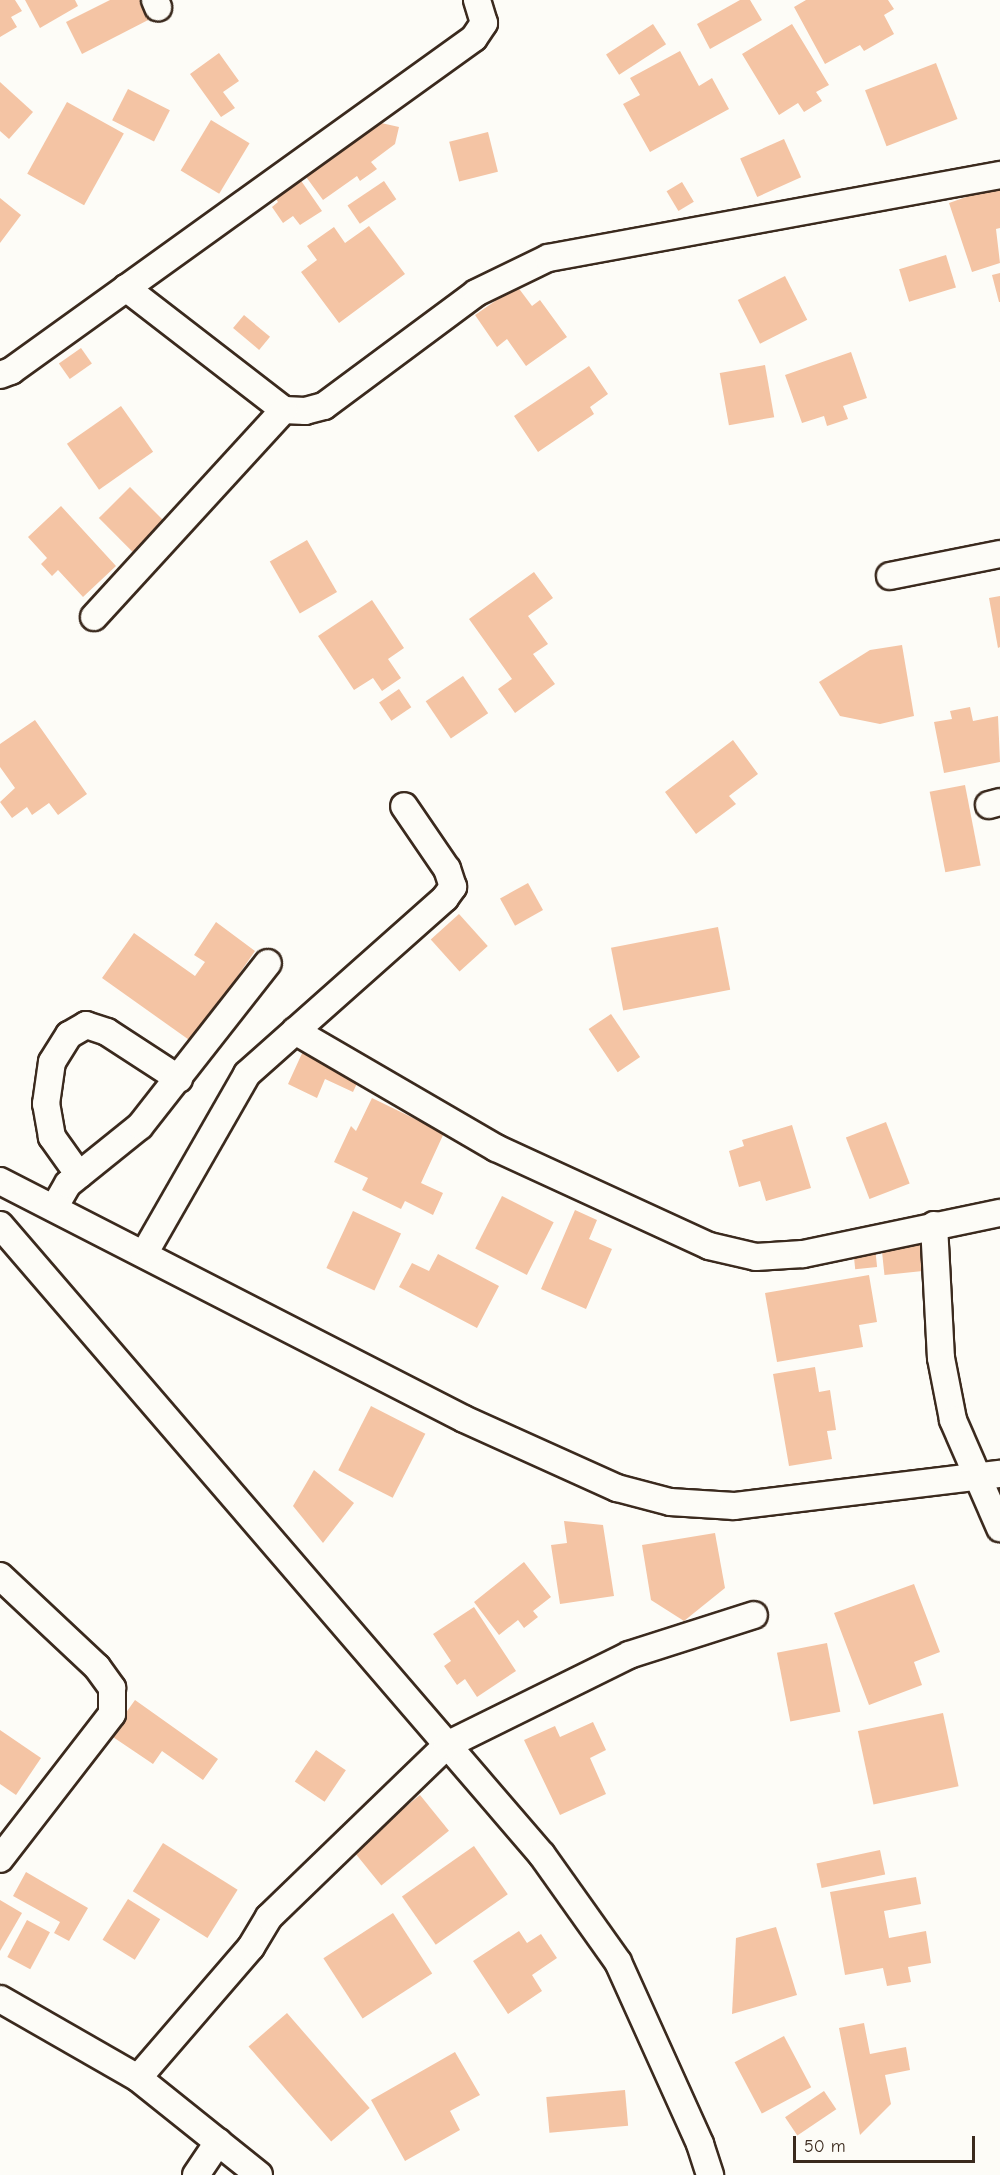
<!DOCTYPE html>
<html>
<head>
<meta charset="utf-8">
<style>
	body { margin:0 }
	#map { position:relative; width:1000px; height:2175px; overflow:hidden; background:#fdfcf7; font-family:"Comic Neue",sans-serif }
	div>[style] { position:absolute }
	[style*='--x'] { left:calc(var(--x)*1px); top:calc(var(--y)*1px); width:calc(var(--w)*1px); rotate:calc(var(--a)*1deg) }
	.building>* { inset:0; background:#f4c4a4; transform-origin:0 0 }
	.roads { filter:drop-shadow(2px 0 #3b2a1e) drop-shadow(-2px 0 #3b2a1e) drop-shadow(0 2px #3b2a1e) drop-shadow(0 -2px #3b2a1e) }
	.street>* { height:26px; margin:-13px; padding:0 13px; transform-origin:13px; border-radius:13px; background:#fdfcf7 }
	span { translate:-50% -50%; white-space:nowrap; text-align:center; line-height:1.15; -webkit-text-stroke:6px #fdfcf7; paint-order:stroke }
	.scale { position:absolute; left:793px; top:2136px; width:182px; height:27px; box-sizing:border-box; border:3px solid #3b2a1e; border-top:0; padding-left:8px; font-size:18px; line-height:21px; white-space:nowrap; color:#3b2a1e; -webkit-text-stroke:4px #fdfcf7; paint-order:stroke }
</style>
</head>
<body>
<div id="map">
	<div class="building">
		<div style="clip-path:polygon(0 0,15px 0,22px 11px,11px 17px,17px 27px,0 37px)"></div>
		<div style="clip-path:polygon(25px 0,75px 0,78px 6px,40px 28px)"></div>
		<div style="clip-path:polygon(110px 0,145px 0,154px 17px,82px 54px,66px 22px)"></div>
		<div style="clip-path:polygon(740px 0,750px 0,762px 20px,710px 49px,697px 24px)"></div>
		<div style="clip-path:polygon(806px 0,888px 0,894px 9px,884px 15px,894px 34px,864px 51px,860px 45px,825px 64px,794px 7px)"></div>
		<div style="left:653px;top:24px;width:24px;height:56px;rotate:57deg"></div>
		<div style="clip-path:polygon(792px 24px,829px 85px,816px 92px,822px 101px,804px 112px,798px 103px,779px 115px,742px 54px)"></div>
		<div style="clip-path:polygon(680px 51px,699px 86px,712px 78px,729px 109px,650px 152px,623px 104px,640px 95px,630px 78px)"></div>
		<div style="clip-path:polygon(219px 53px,239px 81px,223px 92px,235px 108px,221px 117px,190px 74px)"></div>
		<div style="left:936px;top:63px;width:60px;height:76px;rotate:69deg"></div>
		<div style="clip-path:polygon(0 82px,33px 112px,9px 139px,0 131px)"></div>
		<div style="left:128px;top:89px;width:47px;height:35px;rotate:27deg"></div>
		<div style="left:67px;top:102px;width:65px;height:82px;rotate:29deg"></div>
		<div style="left:211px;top:120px;width:45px;height:59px;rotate:31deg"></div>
		<div style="clip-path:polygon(368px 120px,399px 127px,395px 144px,371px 162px,377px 169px,360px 181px,357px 176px,323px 200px,301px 170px)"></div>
		<div style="left:488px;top:132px;width:41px;height:40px;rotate:76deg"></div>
		<div style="left:784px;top:139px;width:42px;height:48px;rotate:66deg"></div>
		<div style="clip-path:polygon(295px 172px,322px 211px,300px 225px,293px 216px,283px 223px,272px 207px,278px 202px,270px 190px)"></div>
		<div style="left:384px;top:181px;width:22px;height:44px;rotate:56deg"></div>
		<div style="left:682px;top:182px;width:23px;height:18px;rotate:59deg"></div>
		<div style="clip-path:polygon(1000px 185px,1000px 228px,996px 229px,1000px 263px,972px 272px,949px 203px)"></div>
		<div style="clip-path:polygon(0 198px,21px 215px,0 243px)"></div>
		<div style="clip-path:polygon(369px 226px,405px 274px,339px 323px,301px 272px,317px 260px,307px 246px,334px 227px,345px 243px)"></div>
		<div style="left:946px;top:255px;width:34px;height:49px;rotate:73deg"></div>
		<div style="clip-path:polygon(1000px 273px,1000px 302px,999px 302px,992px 275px)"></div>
		<div style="left:785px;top:276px;width:49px;height:53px;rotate:63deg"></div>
		<div style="clip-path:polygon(517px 286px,532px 306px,540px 300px,567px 337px,526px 366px,507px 339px,497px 347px,475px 315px)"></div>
		<div style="left:244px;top:315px;width:34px;height:17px;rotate:40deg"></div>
		<div style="left:81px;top:348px;width:19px;height:27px;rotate:55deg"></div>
		<div style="clip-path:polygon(851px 352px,867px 398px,843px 406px,848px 419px,827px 426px,824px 416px,802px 423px,785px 375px)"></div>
		<div style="left:765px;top:365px;width:53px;height:46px;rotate:80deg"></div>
		<div style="clip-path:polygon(589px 366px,608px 394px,590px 407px,594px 414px,538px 452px,514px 416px)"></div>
		<div style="left:121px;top:406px;width:56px;height:66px;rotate:55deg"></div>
		<div style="left:130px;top:487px;width:51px;height:44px;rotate:45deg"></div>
		<div style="clip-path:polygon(61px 506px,116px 566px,83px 597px,58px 570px,52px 576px,41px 564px,47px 558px,28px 537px)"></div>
		<div style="left:307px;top:540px;width:60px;height:43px;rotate:60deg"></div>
		<div style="clip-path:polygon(534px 572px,553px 598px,528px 616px,548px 644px,533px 654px,555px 684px,515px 713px,498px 689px,512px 679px,469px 619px)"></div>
		<div style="clip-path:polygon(1000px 596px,1000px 647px,998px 648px,989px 598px)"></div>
		<div style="clip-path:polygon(372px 600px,404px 648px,388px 659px,401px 678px,382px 691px,373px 678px,354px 690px,318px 636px)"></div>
		<div style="clip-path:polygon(902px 645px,914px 716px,880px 724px,840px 716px,819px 682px,870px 650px)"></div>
		<div style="left:463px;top:676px;width:45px;height:45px;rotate:56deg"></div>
		<div style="left:399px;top:689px;width:22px;height:24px;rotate:56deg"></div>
		<div style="clip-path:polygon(970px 707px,973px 721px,998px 716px,1000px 762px,944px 773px,934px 722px,952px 719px,950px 711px)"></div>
		<div style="clip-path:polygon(35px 720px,87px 794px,58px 815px,49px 803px,32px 815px,27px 807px,12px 818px,0 802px,15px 788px,0 767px,0 744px)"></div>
		<div style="clip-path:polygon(733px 740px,758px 774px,729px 796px,736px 804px,696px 834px,665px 792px)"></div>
		<div style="left:965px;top:785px;width:82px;height:36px;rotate:79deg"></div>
		<div style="left:528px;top:883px;width:31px;height:32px;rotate:61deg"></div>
		<div style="left:459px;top:914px;width:43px;height:38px;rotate:48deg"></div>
		<div style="clip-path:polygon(216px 922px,255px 951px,192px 1042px,102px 978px,134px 933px,195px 976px,205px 962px,194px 955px)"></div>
		<div style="left:718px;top:927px;width:64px;height:109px;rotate:79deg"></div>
		<div style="left:611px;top:1014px;width:52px;height:27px;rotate:56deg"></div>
		<div style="clip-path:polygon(304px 1049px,360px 1077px,353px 1092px,325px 1079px,317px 1098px,288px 1084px)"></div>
		<div style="clip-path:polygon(372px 1098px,444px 1133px,421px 1183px,443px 1193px,433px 1215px,405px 1201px,401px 1209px,362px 1190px,368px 1178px,334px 1162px,351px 1126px,356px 1131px)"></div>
		<div style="left:886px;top:1122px;width:66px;height:43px;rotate:69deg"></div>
		<div style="clip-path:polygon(792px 1125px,811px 1188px,766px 1201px,760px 1181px,739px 1187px,729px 1151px,744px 1146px,742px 1140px)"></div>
		<div style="left:502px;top:1196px;width:58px;height:59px;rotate:27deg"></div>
		<div style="clip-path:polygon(575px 1210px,597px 1220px,589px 1239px,612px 1249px,586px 1309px,541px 1289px)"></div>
		<div style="left:353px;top:1211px;width:53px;height:63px;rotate:25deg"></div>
		<div style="left:922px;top:1240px;width:31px;height:41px;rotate:84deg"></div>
		<div style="left:875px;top:1247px;width:20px;height:22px;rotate:84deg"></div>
		<div style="clip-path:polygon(438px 1254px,499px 1286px,477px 1328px,399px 1287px,412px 1263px,429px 1271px)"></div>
		<div style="clip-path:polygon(869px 1275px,877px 1322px,859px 1325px,863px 1347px,777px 1362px,765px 1293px)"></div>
		<div style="clip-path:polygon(815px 1367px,819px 1392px,830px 1390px,836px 1430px,827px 1431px,832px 1459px,789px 1466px,773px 1374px)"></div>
		<div style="left:371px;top:1406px;width:61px;height:72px;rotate:27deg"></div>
		<div style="clip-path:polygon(314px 1470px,354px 1503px,323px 1543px,293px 1506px)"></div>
		<div style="clip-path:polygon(564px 1521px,603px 1525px,614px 1596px,560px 1604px,551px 1545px,567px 1543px)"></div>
		<div style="clip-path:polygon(715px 1533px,725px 1588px,684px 1621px,651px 1600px,642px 1545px)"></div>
		<div style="clip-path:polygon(524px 1562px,551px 1597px,533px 1611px,538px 1617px,524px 1628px,518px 1620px,499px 1635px,474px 1602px)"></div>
		<div style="clip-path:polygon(914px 1584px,940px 1652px,914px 1662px,922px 1685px,869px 1705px,834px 1613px)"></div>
		<div style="clip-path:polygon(474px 1607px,516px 1671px,477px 1697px,465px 1679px,457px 1685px,444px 1666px,451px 1661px,433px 1634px)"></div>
		<div style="left:827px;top:1643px;width:70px;height:51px;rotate:79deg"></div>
		<div style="clip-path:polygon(135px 1700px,218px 1759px,203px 1780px,162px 1751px,153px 1764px,110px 1735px)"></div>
		<div style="left:943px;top:1713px;width:75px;height:87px;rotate:78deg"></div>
		<div style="clip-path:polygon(593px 1722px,606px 1750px,590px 1758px,606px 1794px,560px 1815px,524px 1740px,555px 1726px,560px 1737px)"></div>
		<div style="clip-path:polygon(0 1730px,41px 1758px,16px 1795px,0 1784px)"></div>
		<div style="left:316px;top:1750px;width:36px;height:38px;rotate:34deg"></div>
		<div style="left:420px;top:1795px;width:46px;height:87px;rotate:51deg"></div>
		<div style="left:163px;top:1843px;width:88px;height:57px;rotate:32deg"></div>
		<div style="left:474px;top:1846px;width:59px;height:88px;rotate:55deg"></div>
		<div style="left:880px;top:1850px;width:25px;height:65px;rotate:78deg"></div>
		<div style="clip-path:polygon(26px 1872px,88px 1908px,69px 1941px,54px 1933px,60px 1922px,13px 1896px)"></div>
		<div style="clip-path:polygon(916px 1877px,921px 1904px,884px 1911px,889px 1938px,926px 1931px,931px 1963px,908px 1967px,911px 1982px,887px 1986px,883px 1968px,845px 1975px,830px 1892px)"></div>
		<div style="left:128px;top:1899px;width:38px;height:48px;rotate:32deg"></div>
		<div style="clip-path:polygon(0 1900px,22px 1913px,0 1951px)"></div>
		<div style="left:393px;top:1913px;width:72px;height:83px;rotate:57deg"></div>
		<div style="left:27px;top:1920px;width:26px;height:42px;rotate:28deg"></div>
		<div style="clip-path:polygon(776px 1927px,797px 1995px,732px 2014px,736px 1938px)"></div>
		<div style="clip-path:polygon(519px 1931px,527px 1943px,541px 1934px,557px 1958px,532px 1975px,542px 1991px,508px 2014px,473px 1961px)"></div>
		<div style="left:287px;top:2013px;width:126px;height:51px;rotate:49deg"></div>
		<div style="clip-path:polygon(864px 2023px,870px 2054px,906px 2047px,910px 2070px,885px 2075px,891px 2104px,860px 2135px,839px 2028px)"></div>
		<div style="left:784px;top:2036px;width:58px;height:56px;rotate:62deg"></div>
		<div style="clip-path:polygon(455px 2052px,480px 2095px,450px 2111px,460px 2130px,405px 2161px,371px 2100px)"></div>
		<div style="left:625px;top:2090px;width:36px;height:79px;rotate:85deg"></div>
		<div style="left:824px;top:2091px;width:22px;height:47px;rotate:56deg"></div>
	</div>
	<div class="roads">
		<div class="street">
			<div style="--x:155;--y:0;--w:8;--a:67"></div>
			<div style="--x:126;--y:288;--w:200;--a:37.7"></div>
			<div style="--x:284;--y:410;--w:21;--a:3"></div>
			<div style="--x:305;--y:411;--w:20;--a:-15"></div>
			<div style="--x:324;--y:406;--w:189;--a:-36.6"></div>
			<div style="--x:476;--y:293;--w:80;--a:-25.9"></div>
			<div style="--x:548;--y:258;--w:460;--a:-10.4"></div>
			<div style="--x:0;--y:375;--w:12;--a:-20"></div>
			<div style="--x:11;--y:371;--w:570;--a:-35.72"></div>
			<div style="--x:474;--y:38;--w:18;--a:-56"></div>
			<div style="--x:484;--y:23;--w:24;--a:-107"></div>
			<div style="--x:890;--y:576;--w:112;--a:-11.3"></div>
			<div style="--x:94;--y:617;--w:281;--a:-47.5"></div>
			<div style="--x:989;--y:805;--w:11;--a:-15"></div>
			<div style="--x:295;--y:1031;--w:233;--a:30.2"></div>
			<div style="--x:496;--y:1148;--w:234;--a:24.7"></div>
			<div style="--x:709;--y:1246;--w:48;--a:13.2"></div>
			<div style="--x:756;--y:1257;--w:47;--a:-3.7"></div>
			<div style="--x:803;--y:1254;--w:201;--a:-11.8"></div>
			<div style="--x:79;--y:1175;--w:47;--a:-125.4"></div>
			<div style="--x:52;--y:1137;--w:34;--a:-100"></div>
			<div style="--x:46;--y:1104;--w:42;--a:-81.9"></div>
			<div style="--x:52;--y:1062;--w:32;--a:-58"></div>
			<div style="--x:69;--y:1035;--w:20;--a:-30"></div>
			<div style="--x:86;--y:1025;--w:22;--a:18"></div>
			<div style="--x:107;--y:1032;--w:86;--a:33.1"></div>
			<div style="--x:0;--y:1181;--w:521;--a:27.15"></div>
			<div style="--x:464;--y:1419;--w:168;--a:24.3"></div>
			<div style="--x:617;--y:1488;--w:55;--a:14.8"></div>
			<div style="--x:670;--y:1502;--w:64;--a:3.6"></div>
			<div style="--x:734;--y:1506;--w:268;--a:-6.9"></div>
			<div style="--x:54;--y:1208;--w:28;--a:-60"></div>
			<div style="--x:68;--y:1184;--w:92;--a:-38.9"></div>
			<div style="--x:140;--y:1126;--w:207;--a:-51.9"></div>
			<div style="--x:0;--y:1225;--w:831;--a:49.29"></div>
			<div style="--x:542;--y:1855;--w:131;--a:54.6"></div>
			<div style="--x:618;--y:1962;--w:200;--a:65.7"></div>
			<div style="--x:700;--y:2144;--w:33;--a:72"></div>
			<div style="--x:934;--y:1225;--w:133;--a:87"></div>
			<div style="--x:941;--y:1358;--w:63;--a:79"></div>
			<div style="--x:953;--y:1420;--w:118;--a:66.5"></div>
			<div style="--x:144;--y:1254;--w:207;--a:-60.2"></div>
			<div style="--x:247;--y:1074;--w:265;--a:-41.6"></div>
			<div style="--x:445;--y:898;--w:14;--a:-54"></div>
			<div style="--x:453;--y:887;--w:19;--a:-108"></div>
			<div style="--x:447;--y:869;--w:76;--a:-124.3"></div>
			<div style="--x:0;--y:1576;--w:133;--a:43.2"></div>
			<div style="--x:97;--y:1667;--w:26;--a:54"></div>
			<div style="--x:112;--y:1688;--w:26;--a:90"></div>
			<div style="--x:112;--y:1714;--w:183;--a:127.7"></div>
			<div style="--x:0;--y:1999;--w:159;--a:29.8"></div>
			<div style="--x:138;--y:2078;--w:155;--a:38.7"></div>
			<div style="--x:138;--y:2078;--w:173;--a:-49.2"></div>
			<div style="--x:251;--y:1947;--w:35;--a:-59"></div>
			<div style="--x:269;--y:1917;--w:248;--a:-44"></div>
			<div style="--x:447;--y:1745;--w:203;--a:-26.3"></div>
			<div style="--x:629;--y:1655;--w:131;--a:-17.7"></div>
			<div style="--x:196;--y:2175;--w:40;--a:-56"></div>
		</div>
	</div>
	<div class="scale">50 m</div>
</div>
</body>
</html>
